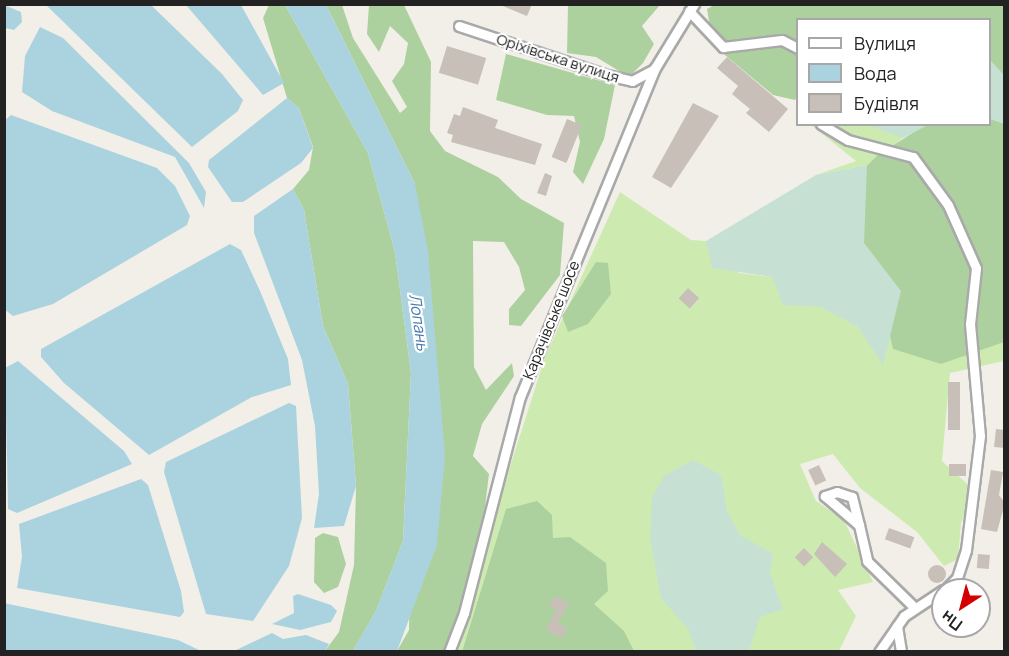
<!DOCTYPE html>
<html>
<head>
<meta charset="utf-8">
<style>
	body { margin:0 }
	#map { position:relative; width:1009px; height:656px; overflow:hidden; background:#f2efe9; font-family:Manrope,sans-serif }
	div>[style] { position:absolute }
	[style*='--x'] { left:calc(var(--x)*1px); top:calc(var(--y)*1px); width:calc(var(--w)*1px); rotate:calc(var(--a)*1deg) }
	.grass>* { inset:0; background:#cdebb0 }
	.forest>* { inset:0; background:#add19e }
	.wetland>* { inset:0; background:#c6e0d4 }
	.water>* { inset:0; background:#aad3df }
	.building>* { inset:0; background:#c7bfb8; transform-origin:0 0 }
	.round { border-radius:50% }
	.roads { filter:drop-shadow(2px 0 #a9a9a9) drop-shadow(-2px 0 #a9a9a9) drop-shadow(0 2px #a9a9a9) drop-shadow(0 -2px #a9a9a9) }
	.minor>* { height:9px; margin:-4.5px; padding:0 4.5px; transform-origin:4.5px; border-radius:4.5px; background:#fff }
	span { translate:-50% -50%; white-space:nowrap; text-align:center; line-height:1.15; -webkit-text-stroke:4.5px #fff; paint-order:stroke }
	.street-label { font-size:15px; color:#222 }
	.water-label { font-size:16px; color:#4a7aab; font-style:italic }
	.frame { position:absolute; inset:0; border:6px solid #222; pointer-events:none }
	.legend { position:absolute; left:796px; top:18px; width:195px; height:108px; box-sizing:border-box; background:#fff; border:2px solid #a7a7a7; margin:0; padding:8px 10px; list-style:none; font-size:18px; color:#222 }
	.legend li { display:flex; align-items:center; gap:12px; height:30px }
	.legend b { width:30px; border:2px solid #a7a7a7 }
	.north { position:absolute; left:931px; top:578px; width:60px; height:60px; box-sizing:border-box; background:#fff; border:2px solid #a7a7a7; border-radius:50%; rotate:216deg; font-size:16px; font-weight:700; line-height:24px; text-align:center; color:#222 }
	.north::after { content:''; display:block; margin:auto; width:21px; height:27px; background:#d40000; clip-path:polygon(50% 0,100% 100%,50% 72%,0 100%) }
</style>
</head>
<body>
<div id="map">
	<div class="grass">
		<div style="clip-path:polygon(811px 125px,886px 125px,903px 138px,867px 165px,816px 175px,856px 161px)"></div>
		<div style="clip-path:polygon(620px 192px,691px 240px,706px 241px,739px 273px,772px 277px,858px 327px,1004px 216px,1004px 361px,950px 373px,942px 461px,975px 491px,961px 523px,958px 559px,944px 566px,917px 532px,860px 488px,833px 454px,800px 464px,816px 501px,844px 520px,873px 582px,838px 590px,856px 616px,839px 651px,451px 652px,545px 357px)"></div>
	</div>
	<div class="forest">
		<div style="clip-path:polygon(716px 4px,1004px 5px,1004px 95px,990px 72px,990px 20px,798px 20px,798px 95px,795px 100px,773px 95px,713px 45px,707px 9px)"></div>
		<div style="clip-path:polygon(269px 5px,285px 5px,368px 153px,395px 252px,411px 373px,403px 541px,376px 611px,353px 651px,325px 651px,339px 632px,354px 565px,356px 486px,348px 384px,323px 326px,304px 210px,293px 189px,309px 170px,313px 147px,299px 108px,287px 98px,263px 18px)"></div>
		<div style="clip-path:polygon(326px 5px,342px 5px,353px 38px,400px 113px,407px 107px,392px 81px,404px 64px,408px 43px,390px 26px,379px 52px,367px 34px,369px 5px,404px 5px,431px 62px,430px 131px,445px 151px,498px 177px,521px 199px,564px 223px,560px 275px,521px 326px,509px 325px,509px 309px,525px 290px,519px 267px,504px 242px,473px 241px,474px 367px,486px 390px,512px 363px,514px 376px,482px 424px,473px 456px,489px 474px,480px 548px,461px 622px,445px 651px,397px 651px,409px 630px,415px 184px)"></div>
		<div style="clip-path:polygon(568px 5px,660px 5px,642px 26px,654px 44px,643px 63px,629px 77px,596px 57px,567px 53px)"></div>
		<div style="clip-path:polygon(506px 54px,615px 85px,604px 139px,583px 184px,573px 172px,580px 142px,574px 116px,547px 115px,496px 100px)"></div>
		<div style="clip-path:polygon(990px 118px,1004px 123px,1004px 342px,941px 364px,893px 349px,882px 301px,833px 198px,878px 155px,925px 125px,990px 124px)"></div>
		<div style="clip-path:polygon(596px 262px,608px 263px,611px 294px,588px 324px,568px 332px,562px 316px)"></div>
		<div style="clip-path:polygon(537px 501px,552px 515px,553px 538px,570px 537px,606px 563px,608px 591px,594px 604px,624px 631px,634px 651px,462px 652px,506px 509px)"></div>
		<div style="clip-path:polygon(323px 533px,338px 537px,346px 564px,338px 587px,324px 593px,314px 582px,315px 538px)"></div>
	</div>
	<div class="wetland">
		<div style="clip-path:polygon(990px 60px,1004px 75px,1004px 124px,990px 119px)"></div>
		<div style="clip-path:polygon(868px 125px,928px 125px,903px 138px)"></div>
		<div style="clip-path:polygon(867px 165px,864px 243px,901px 291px,883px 365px,858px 327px,821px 307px,783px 305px,772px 277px,712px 268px,706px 241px,816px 175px)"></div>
		<div style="clip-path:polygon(693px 460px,721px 475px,727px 511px,740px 535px,773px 554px,770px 573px,783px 609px,760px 617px,749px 651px,696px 651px,688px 629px,661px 598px,650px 538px,652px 497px,664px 476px)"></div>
	</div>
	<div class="water">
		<div style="clip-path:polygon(4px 5px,21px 12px,22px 22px,14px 30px,5px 28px)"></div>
		<div style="clip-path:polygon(46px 5px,151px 5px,222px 74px,243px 100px,238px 111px,192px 147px)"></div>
		<div style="clip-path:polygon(186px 5px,241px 5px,284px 83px,263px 95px)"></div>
		<div style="clip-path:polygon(285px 5px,326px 5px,415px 184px,428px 251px,445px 456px,437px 545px,397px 651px,353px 651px,376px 611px,403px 541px,411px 373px,395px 252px,368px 153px)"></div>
		<div style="clip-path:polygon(40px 27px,63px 38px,189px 163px,206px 192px,204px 208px,175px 157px,52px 111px,22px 92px,25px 56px)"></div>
		<div style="clip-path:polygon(287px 98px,299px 108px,313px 148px,301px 163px,243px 202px,232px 202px,208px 167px,209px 160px)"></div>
		<div style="clip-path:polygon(11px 115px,157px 168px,175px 186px,190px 216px,187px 225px,53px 304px,13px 316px,4px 309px,4px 121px)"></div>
		<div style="clip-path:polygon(293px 189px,304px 210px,323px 326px,348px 384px,356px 486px,344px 526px,314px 528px,319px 494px,315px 426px,302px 360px,254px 233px,254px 216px)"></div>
		<div style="clip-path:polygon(230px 244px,241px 250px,260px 291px,288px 359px,291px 385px,252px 397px,149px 455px,64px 383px,41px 357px,41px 349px)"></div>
		<div style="clip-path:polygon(18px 361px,124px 451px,132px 464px,17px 513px,8px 509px,5px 368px)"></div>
		<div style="clip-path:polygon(289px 403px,296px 406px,302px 518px,289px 566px,253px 621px,206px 614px,164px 472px,166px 462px)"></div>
		<div style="clip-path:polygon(141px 479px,148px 485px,181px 591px,184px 612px,180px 617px,17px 588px,22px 557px,19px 524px)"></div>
		<div style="clip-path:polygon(298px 594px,331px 605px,337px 611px,331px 622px,300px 630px,272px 624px,294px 613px,293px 596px)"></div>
		<div style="clip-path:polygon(4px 603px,178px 640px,201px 651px,5px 651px)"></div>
		<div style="clip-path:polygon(272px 633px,283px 639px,306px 635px,329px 644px,325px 651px,234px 651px)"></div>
	</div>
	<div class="building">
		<div style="clip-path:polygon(498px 4px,532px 4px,527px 16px)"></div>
		<div style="left:447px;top:46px;width:41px;height:28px;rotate:17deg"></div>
		<div style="clip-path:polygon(727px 57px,788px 109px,769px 132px,746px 113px,750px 109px,732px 94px,738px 86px,717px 68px)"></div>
		<div style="clip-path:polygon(693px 103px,719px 116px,671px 188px,652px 177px)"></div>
		<div style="clip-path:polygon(463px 107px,498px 120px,495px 128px,542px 144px,535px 165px,451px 142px,453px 135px,447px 133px,454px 114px,460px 116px)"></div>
		<div style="left:567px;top:119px;width:16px;height:41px;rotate:22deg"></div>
		<div style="clip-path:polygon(545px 173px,552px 176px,546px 196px,537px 193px)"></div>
		<div style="left:688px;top:288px;width:15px;height:14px;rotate:42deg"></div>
		<div style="left:948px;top:382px;width:12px;height:48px"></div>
		<div style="clip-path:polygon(996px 429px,1005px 430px,1005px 448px,994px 447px)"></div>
		<div style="left:966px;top:464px;width:12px;height:17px;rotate:90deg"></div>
		<div style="left:819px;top:465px;width:17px;height:12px;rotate:65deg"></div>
		<div style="clip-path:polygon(991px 470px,1003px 472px,999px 495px,1005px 503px,997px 532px,981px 529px)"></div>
		<div style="left:889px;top:528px;width:27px;height:12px;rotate:20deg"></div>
		<div style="clip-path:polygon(822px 542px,847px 564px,835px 577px,814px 554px)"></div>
		<div style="left:804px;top:548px;width:13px;height:13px;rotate:45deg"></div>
		<div style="left:978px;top:554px;width:12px;height:14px;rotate:5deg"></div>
		<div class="round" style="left:928px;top:565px;width:18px;height:18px"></div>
		<div style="clip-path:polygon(555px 596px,569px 603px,558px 623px,567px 628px,562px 638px,546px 630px,556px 610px,549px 606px)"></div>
	</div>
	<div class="roads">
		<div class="minor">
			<div style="--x:689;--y:11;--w:50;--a:46.6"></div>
			<div style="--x:723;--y:47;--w:59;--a:-6.8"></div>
			<div style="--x:782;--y:40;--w:18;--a:27"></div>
			<div style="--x:459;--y:26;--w:156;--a:18.3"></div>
			<div style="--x:607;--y:75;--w:26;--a:13"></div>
			<div style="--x:632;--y:81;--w:24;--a:-28"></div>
			<div style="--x:821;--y:124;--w:31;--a:31"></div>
			<div style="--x:848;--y:140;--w:67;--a:14.7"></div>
			<div style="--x:913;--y:157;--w:59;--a:53.9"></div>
			<div style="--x:948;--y:205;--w:69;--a:66"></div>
			<div style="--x:976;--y:268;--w:56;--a:96.1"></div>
			<div style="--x:970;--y:324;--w:112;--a:84.9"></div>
			<div style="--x:980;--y:436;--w:115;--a:97"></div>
			<div style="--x:966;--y:550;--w:29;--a:108"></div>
			<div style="--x:957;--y:578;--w:17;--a:135"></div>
			<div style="--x:859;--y:525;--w:29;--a:-104"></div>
			<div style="--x:852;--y:497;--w:16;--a:-162"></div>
			<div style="--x:837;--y:492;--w:13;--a:162"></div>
			<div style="--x:825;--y:496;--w:45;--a:40.5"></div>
			<div style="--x:859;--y:525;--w:37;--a:77"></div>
			<div style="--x:867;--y:561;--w:66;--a:44.4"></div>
			<div style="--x:897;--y:626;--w:26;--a:81"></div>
			<div style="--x:449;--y:652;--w:42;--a:-69"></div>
			<div style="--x:464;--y:613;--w:223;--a:-75.5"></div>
			<div style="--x:520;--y:397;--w:356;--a:-67.7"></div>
			<div style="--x:655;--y:68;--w:75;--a:-58.6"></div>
			<div style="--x:879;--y:652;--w:44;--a:-55.2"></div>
			<div style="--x:904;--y:616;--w:47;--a:-33.7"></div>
		</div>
	</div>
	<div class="street-label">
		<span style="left:558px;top:58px;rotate:18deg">Оріхівська вулиця</span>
		<span style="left:551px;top:320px;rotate:-68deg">Карачівське шосе</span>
	</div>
	<div class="water-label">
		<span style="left:419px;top:322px;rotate:82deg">Лопань</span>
	</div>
	<div class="frame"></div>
	<ul class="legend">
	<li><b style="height:8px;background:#fff"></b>Вулиця</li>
	<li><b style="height:16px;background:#aad3df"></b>Вода</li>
	<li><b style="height:16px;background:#c7bfb8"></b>Будівля</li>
	</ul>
	<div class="north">Пн</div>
</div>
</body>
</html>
